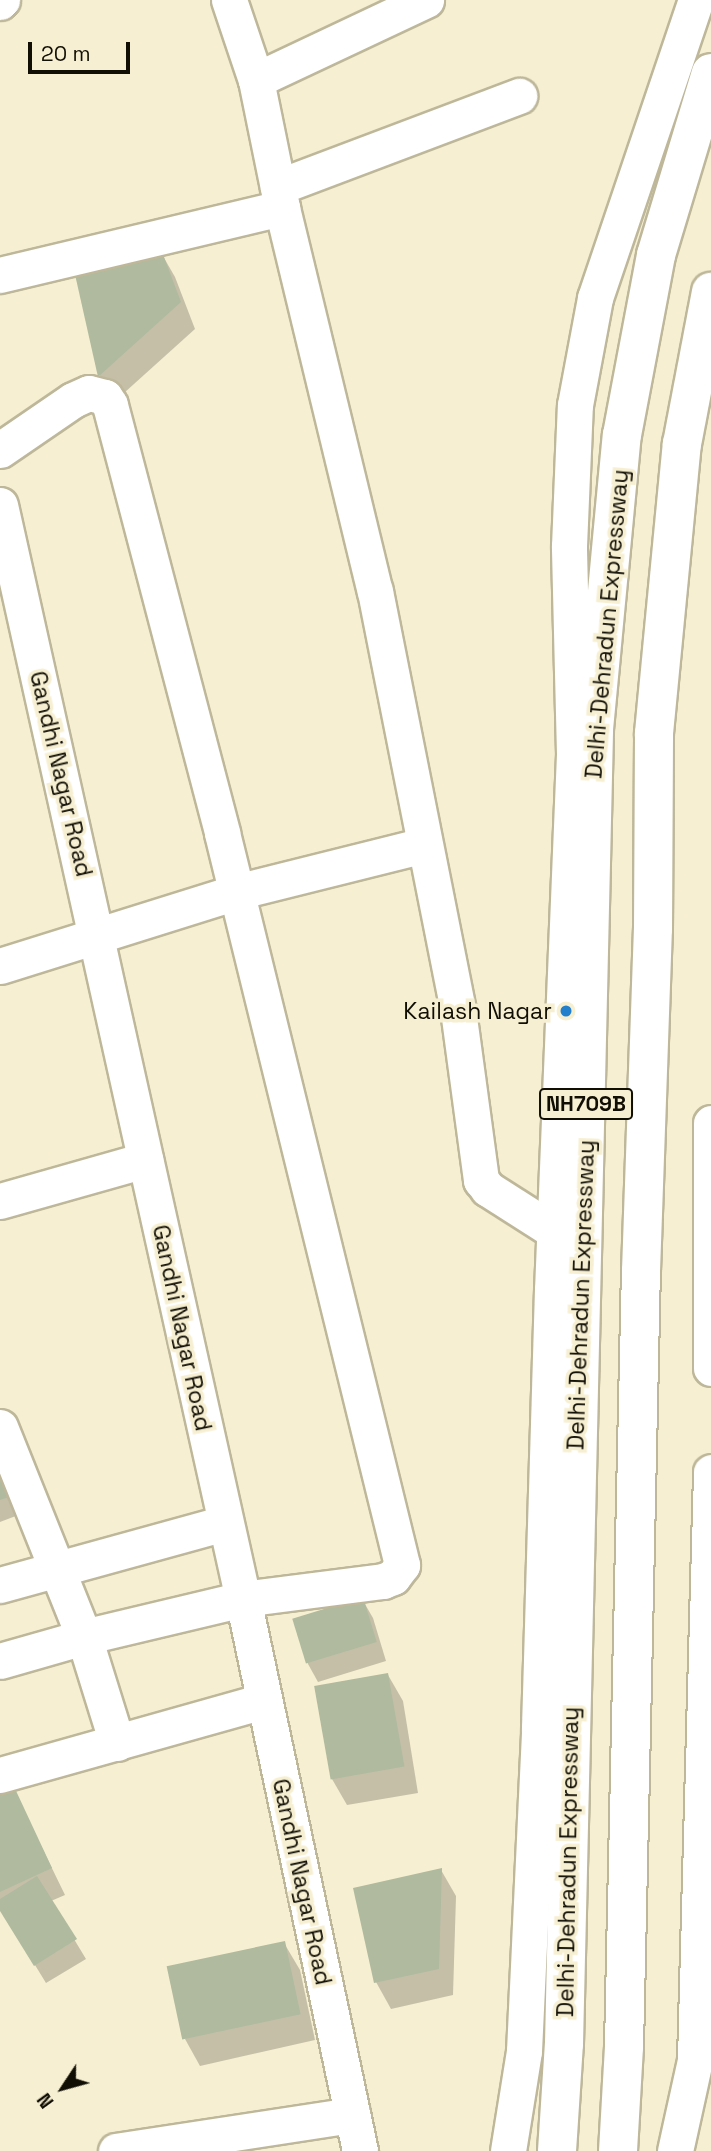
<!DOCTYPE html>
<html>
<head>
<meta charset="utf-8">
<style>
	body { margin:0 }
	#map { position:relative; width:711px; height:2151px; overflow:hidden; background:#f7efd2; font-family:"Space Grotesk",sans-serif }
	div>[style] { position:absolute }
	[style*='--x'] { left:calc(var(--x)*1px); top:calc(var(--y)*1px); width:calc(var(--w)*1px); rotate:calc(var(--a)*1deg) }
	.shadow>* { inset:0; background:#0003 }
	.building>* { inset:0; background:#afba9f; transform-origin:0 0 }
	.roads { filter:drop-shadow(2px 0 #beb79a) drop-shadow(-2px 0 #beb79a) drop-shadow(0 2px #beb79a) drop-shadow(0 -2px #beb79a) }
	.minor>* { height:35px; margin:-17.5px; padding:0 17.5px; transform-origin:17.5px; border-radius:17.5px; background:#fff }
	.highway>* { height:38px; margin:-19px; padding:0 19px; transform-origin:19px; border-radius:19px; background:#fff }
	.dots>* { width:19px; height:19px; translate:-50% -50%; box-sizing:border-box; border:4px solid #f7efd2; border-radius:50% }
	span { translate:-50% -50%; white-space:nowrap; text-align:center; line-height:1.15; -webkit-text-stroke:7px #f7efd2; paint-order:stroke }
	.shield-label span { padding:2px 5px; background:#f7efd2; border:2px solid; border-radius:5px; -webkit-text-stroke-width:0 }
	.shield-label { font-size:21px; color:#110f05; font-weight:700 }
	.street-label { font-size:23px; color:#110f05 }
	.poi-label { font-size:23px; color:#110f05 }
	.right { translate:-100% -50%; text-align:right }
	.north { position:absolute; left:28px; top:2053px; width:70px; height:70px; -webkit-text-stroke:5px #f7efd2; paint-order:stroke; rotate:234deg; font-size:19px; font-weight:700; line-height:28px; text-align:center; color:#110f05 }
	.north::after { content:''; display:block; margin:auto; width:24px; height:32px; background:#110f05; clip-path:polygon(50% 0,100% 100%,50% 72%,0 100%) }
	.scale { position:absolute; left:28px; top:42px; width:102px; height:32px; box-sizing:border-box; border:4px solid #110f05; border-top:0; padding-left:9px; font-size:21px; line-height:24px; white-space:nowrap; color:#110f05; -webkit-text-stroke:5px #f7efd2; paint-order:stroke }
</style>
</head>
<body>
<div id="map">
	<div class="shadow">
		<div style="clip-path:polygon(160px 251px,175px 277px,195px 329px,114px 402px,100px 376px,76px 272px)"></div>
		<div style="clip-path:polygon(0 1452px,21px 1514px,0 1522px)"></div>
		<div style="clip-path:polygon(362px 1599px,373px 1618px,386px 1661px,318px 1682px,308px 1664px,294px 1620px)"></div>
		<div style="clip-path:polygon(388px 1675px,403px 1701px,418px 1793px,347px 1805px,332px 1779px)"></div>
		<div style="clip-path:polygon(9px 1780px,65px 1895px,51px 1901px,86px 1959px,46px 1983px,0 1908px,0 1784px)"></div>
		<div style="clip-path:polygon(441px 1870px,456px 1896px,453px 1995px,391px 2009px,376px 1982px)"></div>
		<div style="clip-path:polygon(284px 1943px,300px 1970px,315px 2040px,200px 2066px,185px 2039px)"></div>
	</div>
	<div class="building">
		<div style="clip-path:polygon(161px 249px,181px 302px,98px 377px,74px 270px)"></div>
		<div style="clip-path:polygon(0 1462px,12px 1496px,0 1500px)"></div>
		<div style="left:363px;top:1597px;width:47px;height:74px;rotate:73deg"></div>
		<div style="left:388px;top:1673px;width:95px;height:75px;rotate:80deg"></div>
		<div style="clip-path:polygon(10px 1778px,52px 1868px,0 1892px,0 1782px)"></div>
		<div style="clip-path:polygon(442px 1868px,439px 1969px,374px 1983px,353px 1888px)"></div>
		<div style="clip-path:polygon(37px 1876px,77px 1939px,34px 1966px,0 1911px,0 1899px)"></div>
		<div style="left:285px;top:1941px;width:75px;height:121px;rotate:78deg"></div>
	</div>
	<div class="roads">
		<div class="minor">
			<div style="--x:229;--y:0;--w:84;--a:71.4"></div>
			<div style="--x:256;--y:80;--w:131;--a:78.5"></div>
			<div style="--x:282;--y:208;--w:394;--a:76.4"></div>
			<div style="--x:375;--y:591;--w:427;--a:78.8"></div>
			<div style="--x:458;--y:1010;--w:172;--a:82.3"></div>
			<div style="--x:481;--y:1180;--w:11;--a:52"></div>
			<div style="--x:488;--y:1189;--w:78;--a:32.5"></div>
			<div style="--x:0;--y:2;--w:3;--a:-45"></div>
			<div style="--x:256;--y:80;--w:188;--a:-25.2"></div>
			<div style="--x:278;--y:187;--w:258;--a:-20.7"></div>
			<div style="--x:0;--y:275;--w:290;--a:-13.4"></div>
			<div style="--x:0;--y:450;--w:88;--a:-34.4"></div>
			<div style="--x:73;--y:400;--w:17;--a:-24"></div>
			<div style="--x:89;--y:393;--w:16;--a:14"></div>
			<div style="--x:105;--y:397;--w:9;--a:58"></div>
			<div style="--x:110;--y:405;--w:442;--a:75.3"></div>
			<div style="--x:222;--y:833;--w:754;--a:76.18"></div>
			<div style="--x:402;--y:1565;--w:15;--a:127"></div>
			<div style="--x:393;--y:1577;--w:11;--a:158"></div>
			<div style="--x:383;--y:1581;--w:141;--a:172.7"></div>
			<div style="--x:243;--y:1599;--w:163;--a:166.6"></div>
			<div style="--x:84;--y:1637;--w:87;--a:164.1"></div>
			<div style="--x:0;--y:505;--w:1121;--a:77.48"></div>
			<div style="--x:243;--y:1599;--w:564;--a:78.03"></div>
			<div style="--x:0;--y:966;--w:247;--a:-17.4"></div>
			<div style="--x:236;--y:892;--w:194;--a:-14"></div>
			<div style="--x:711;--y:1123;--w:245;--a:90"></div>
			<div style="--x:0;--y:1201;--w:151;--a:-15.8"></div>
			<div style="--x:0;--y:1427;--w:226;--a:68.2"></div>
			<div style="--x:84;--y:1637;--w:111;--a:72.7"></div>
			<div style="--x:0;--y:1585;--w:233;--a:-15.4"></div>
			<div style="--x:0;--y:1775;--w:273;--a:-15.7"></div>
			<div style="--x:116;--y:2151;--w:239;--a:-8.7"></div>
			<div style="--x:508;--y:2151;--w:101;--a:-80.9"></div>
			<div style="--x:524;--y:2051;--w:324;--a:-87.3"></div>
			<div style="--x:539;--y:1727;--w:437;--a:-88.3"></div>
			<div style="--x:552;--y:1290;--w:536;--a:-87.65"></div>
			<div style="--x:574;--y:754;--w:208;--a:-91.4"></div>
			<div style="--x:569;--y:546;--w:141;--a:-87.6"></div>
			<div style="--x:575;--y:405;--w:109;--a:-79.4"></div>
			<div style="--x:595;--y:298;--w:315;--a:-71.3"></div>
			<div style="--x:675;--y:2151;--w:93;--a:-77.6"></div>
			<div style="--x:695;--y:2060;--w:588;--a:-88.44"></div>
		</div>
		<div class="highway">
			<div style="--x:557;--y:2151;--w:107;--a:-86.3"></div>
			<div style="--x:564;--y:2044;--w:1315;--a:-88.69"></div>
			<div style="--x:594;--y:729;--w:295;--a:-84.6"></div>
			<div style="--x:622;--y:435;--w:183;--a:-79.3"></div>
			<div style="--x:656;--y:255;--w:190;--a:-73.2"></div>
			<div style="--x:618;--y:2151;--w:104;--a:-86.7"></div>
			<div style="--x:624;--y:2047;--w:776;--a:-88.75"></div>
			<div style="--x:641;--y:1271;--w:342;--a:-88"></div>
			<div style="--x:653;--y:929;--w:196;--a:-89.7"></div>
			<div style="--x:654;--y:733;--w:290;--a:-84.5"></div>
			<div style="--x:682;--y:444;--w:155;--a:-79.2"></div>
		</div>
	</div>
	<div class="dots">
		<div style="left:566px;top:1011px;background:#217fcc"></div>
	</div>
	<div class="shield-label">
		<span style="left:586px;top:1104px">NH709B</span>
	</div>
	<div class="street-label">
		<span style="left:607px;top:624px;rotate:-85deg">Delhi-Dehradun Expressway</span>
		<span style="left:61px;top:774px;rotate:77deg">Gandhi Nagar Road</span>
		<span style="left:581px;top:1295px;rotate:-88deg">Delhi-Dehradun Expressway</span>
		<span style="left:182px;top:1328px;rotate:78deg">Gandhi Nagar Road</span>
		<span style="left:568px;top:1862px;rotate:-89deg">Delhi-Dehradun Expressway</span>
		<span style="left:302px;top:1882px;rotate:78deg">Gandhi Nagar Road</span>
	</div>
	<div class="poi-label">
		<span class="right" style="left:552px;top:1011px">Kailash Nagar</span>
	</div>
	<div class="north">N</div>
	<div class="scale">20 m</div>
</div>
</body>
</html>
